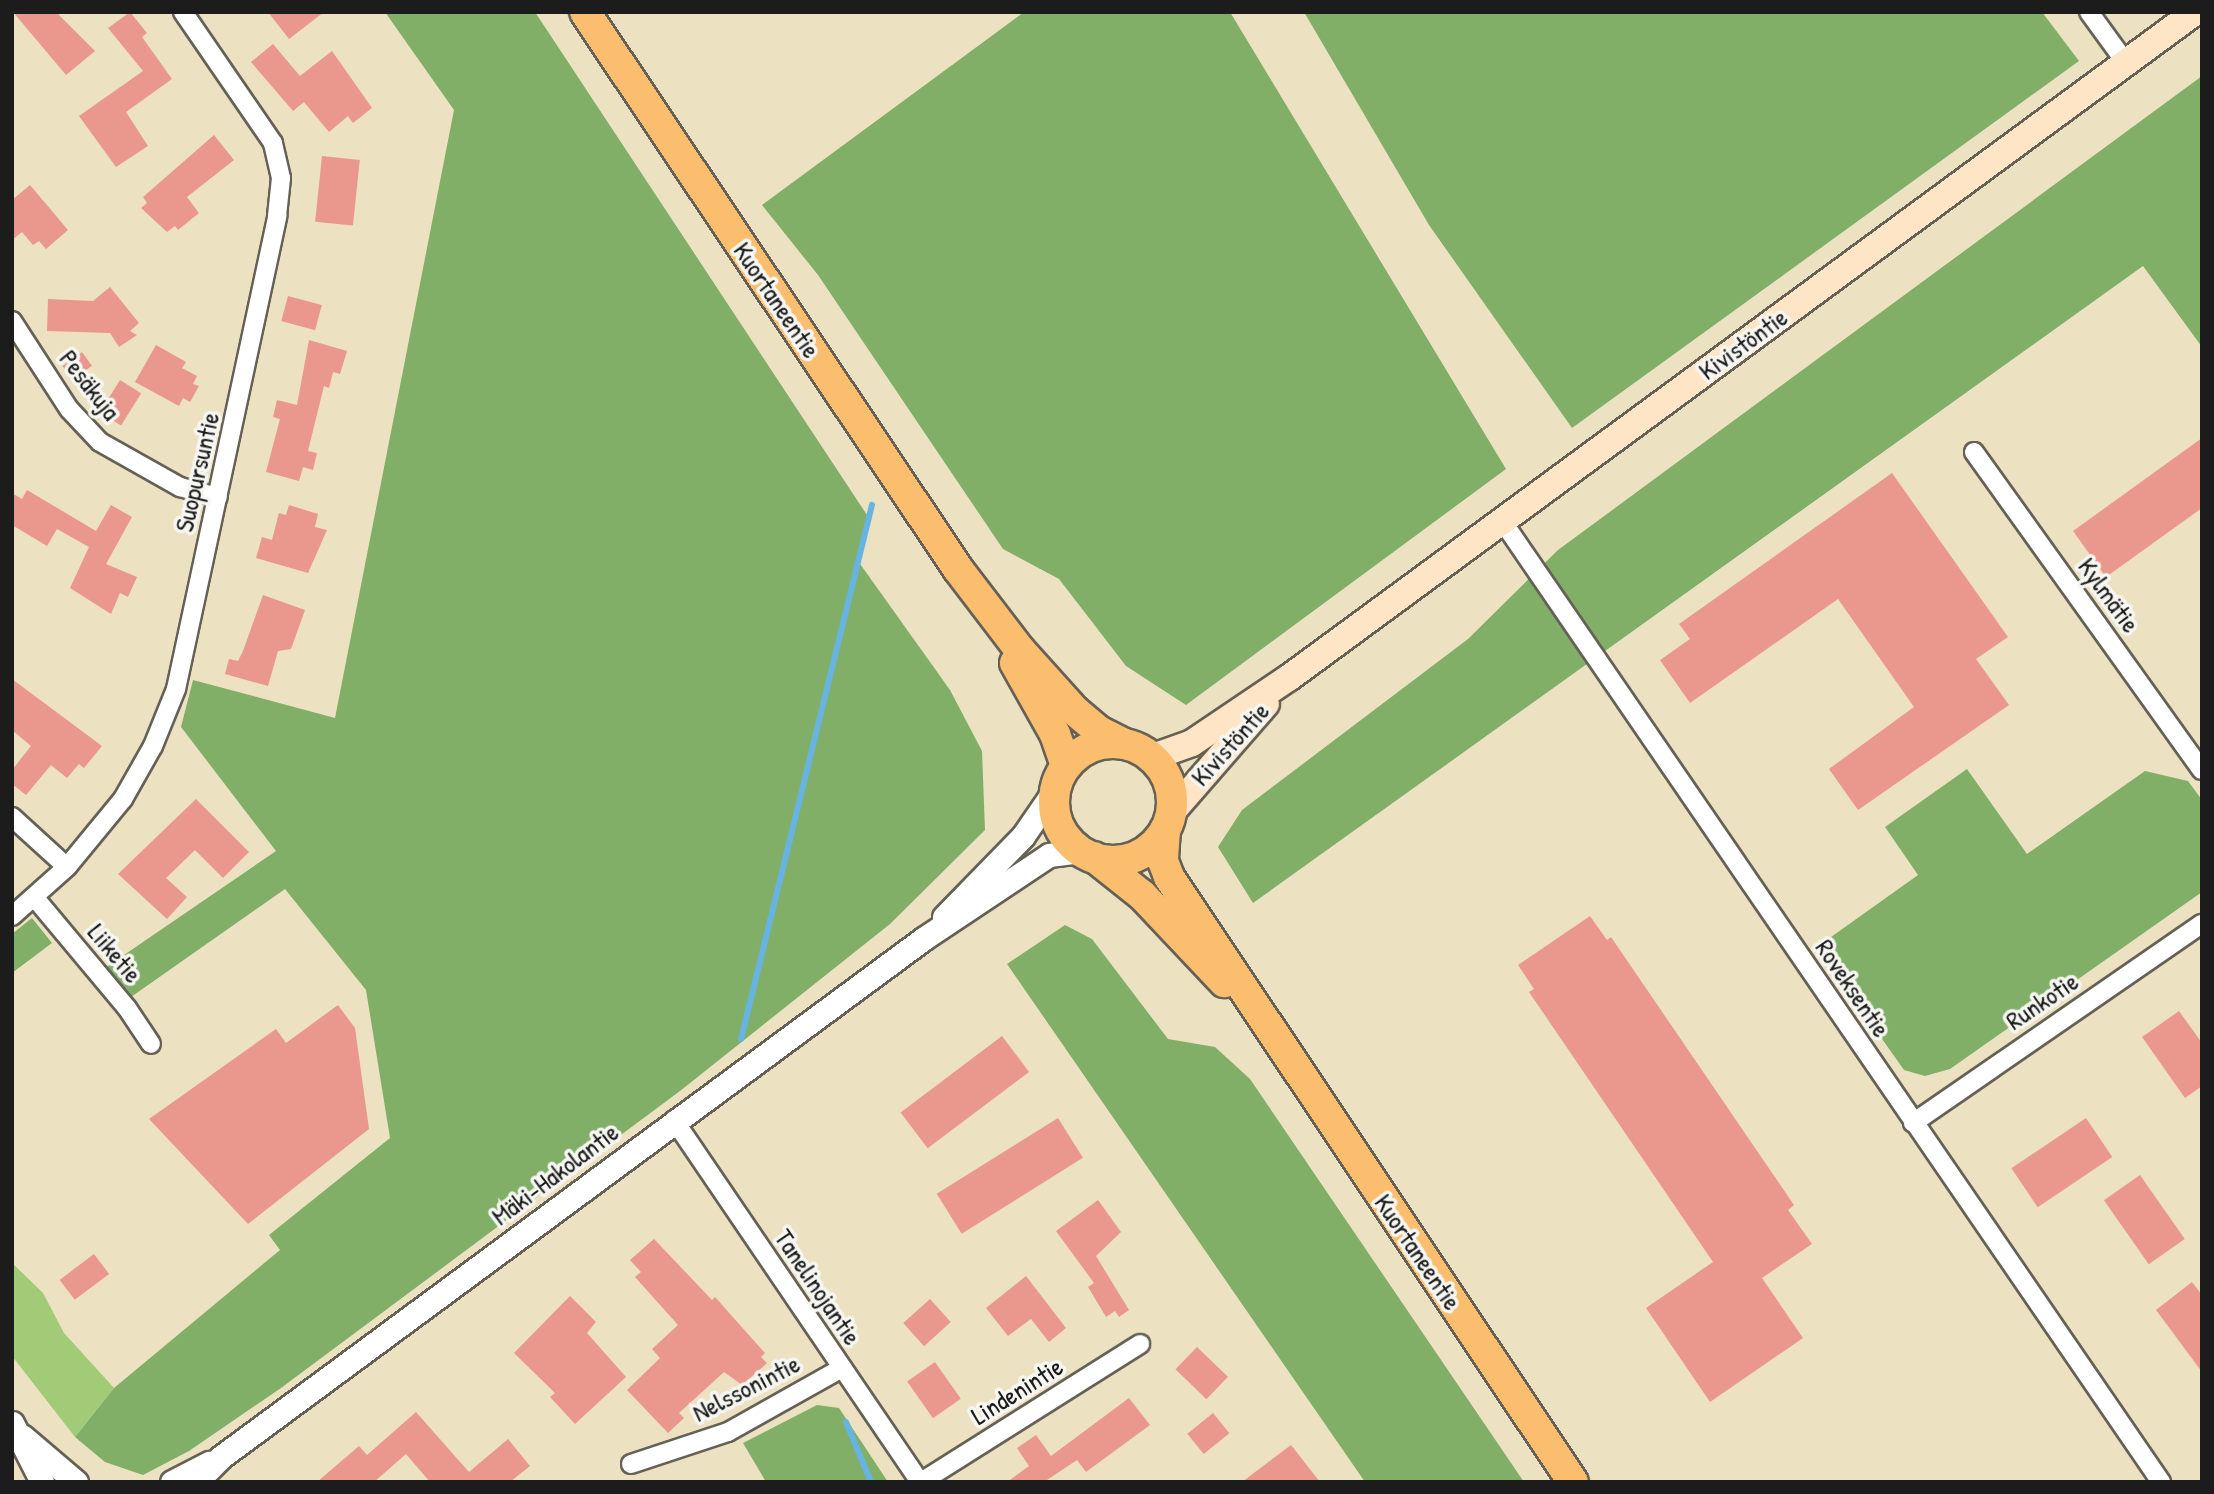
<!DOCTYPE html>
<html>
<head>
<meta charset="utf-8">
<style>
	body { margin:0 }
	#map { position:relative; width:2214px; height:1494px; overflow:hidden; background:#ece1c1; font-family:"Patrick Hand",sans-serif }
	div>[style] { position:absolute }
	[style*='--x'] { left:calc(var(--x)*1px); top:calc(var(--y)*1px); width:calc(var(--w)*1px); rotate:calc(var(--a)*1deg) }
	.green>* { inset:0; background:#a2cb77 }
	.forest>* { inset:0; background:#81af68 }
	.stream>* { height:6px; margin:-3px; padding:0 3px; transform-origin:3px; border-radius:3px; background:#67b4e1 }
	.building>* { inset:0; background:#ea988d; transform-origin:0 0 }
	.roads { filter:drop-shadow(2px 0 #656156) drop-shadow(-2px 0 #656156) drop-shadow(0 2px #656156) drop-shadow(0 -2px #656156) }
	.minor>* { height:18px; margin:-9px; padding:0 9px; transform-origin:9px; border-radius:9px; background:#fff }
	.tertiary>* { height:23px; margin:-11.5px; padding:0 11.5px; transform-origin:11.5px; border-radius:11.5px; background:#fff }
	.secondary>* { height:26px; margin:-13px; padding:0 13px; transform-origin:13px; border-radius:13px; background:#fde5c5 }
	.trunk>* { height:30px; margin:-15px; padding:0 15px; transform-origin:15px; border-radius:15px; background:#fabe6e }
	.trunk>.ring { margin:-15px; padding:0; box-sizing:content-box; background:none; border:30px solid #fabe6e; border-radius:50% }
	span { translate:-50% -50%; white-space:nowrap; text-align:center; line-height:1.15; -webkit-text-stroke:7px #f6f6f2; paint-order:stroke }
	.street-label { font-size:26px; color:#1c1c1c }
	.frame { position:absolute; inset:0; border:14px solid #1c1c1c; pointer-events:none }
</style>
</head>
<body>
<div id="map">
	<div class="green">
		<div style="clip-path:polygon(12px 1263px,43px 1293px,64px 1333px,114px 1388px,75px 1437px,12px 1356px)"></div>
	</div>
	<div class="forest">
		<div style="clip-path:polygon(385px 12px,535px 12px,867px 515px,858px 561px,950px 690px,982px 751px,985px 830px,890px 924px,680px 1091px,281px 1388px,189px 1451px,143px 1475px,105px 1462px,75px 1437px,114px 1388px,280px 1250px,269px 1235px,390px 1138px,366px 990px,285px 889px,131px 997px,105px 968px,276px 851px,181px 727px,193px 680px,335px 718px,454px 110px)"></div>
		<div style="clip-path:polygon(1024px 12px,1230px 12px,1506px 469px,1186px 705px,1126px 666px,1059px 579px,1003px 549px,818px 275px,762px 205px)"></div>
		<div style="clip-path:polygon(1304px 12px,2042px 12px,2079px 61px,1572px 428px,1429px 225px)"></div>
		<div style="clip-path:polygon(2202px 76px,2202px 347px,2143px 266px,1253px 903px,1218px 847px,1242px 810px,1468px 639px,1558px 550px)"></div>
		<div style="clip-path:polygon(1967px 769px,2027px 854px,2145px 771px,2188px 781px,2202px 800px,2202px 892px,1950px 1069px,1925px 1076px,1904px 1070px,1817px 947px,1918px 875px,1885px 827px)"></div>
		<div style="clip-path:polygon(32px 918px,52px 943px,12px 973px,12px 934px)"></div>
		<div style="clip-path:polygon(1065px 925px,1092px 939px,1168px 1039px,1215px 1047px,1250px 1079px,1524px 1482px,1365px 1482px,1007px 964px)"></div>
		<div style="clip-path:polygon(817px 1405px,839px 1408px,888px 1482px,766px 1482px,743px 1443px)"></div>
	</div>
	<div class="stream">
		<div style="--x:741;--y:1039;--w:550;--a:-76.22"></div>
		<div style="--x:846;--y:1422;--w:65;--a:67.4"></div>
	</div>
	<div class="building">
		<div style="clip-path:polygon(13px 12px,56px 12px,95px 51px,66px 75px)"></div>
		<div style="clip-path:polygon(130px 12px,147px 33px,142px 37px,172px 79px,126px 112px,148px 146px,116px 167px,79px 116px,143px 71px,108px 28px)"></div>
		<div style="clip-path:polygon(268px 12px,324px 12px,289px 39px)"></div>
		<div style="clip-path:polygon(273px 44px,300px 76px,332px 51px,372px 108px,353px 123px,348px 116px,329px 132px,304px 102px,293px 111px,251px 62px)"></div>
		<div style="clip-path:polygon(214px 135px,234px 160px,187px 197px,199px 213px,178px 230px,175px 226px,167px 232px,141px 208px,147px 203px,143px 197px)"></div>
		<div style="left:322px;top:156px;width:38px;height:66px;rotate:6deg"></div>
		<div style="clip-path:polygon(30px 185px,68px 230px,46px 249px,39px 241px,33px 245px,22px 232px,12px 240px,12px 200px)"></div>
		<div style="clip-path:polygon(110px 287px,139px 323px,130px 331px,137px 335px,119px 347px,110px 333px,47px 331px,48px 299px,93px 301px)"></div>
		<div style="left:288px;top:296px;width:35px;height:26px;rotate:15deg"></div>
		<div style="clip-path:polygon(309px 340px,347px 351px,340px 374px,333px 372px,329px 388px,324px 386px,308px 451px,317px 453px,313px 470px,303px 467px,299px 481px,266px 472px,280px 419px,273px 417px,277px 400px,297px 405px)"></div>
		<div style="clip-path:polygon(156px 345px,186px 362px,182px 368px,197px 376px,193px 384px,199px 386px,190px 402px,183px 398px,179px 406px,135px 382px)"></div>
		<div style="left:82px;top:352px;width:17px;height:24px;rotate:54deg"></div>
		<div style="left:120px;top:380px;width:25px;height:38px;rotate:32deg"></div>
		<div style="clip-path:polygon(2202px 438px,2202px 508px,2106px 577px,2073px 531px)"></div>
		<div style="clip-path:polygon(1892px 473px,2008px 637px,1976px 659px,2009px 705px,1858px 810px,1829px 769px,1914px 707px,1838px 599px,1690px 703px,1660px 660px,1690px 639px,1679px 624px)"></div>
		<div style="clip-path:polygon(27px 490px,96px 531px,111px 505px,132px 517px,106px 564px,137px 577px,128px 597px,120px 593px,111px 614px,70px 588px,89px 547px,57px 529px,47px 546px,12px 525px,12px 493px,22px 499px)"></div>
		<div style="clip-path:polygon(289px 505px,318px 514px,315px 527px,327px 530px,308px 573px,256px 558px,262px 537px,272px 540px,279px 513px,286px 515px)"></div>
		<div style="clip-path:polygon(263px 595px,305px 610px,291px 649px,278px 651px,268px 686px,225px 674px,229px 659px,238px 661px,243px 651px)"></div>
		<div style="clip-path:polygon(12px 679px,102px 746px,84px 768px,79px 764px,67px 778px,51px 765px,26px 795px,12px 784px,12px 770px,31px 746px,12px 730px)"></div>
		<div style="clip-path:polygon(196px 799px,249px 852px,223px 878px,195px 850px,166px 878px,187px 897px,167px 919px,118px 874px)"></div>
		<div style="clip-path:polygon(1590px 916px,1607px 940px,1611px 937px,1794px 1205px,1788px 1210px,1812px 1244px,1762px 1278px,1803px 1338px,1710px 1402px,1646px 1308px,1713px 1262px,1529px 992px,1534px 989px,1518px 965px)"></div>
		<div style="clip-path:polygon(338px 1005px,355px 1028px,369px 1129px,248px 1224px,149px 1119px,276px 1029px,286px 1043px)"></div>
		<div style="clip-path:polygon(2179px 1011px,2202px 1043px,2202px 1086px,2185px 1098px,2142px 1037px)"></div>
		<div style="left:1002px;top:1036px;width:45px;height:127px;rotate:53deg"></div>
		<div style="left:1058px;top:1118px;width:47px;height:143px;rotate:58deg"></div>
		<div style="left:2086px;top:1118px;width:47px;height:90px;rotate:56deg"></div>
		<div style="left:2140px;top:1175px;width:78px;height:44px;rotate:55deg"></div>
		<div style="clip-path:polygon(1098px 1200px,1121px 1232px,1096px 1256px,1129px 1310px,1119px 1317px,1115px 1311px,1106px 1317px,1088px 1287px,1094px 1283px,1056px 1231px)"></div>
		<div style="clip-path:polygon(654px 1239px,712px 1300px,715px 1297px,765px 1353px,761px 1357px,767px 1363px,742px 1385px,724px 1372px,679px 1413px,684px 1418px,668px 1433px,627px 1390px,660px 1358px,652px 1349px,678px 1325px,635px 1277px,641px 1272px,630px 1260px)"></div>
		<div style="left:94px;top:1254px;width:25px;height:43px;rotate:53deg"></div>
		<div style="clip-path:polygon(1026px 1276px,1066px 1328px,1049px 1342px,1031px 1319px,1008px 1336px,986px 1308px)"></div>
		<div style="clip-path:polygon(2192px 1282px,2202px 1295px,2202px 1372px,2156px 1310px)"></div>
		<div style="clip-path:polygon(570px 1296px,596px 1322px,587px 1333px,626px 1377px,575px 1424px,550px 1397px,555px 1393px,514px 1353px)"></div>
		<div style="left:930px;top:1299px;width:31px;height:36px;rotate:48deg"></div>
		<div style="left:1197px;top:1347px;width:43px;height:31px;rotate:44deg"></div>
		<div style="left:935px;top:1362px;width:45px;height:34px;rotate:55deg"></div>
		<div style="clip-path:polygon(1129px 1398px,1150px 1425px,1086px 1472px,1077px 1460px,1044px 1482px,1007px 1482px,1029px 1466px,1017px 1448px,1036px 1435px,1051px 1456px)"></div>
		<div style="clip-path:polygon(416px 1412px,469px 1472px,508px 1439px,530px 1466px,510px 1482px,430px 1482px,406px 1454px,374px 1482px,317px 1482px,359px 1446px,367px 1455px)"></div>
		<div style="left:1213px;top:1413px;width:26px;height:33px;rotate:51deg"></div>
		<div style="clip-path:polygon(1291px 1445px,1320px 1482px,1242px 1482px)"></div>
	</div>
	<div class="roads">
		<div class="minor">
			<div style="--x:2089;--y:12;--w:63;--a:54"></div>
			<div style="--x:12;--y:321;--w:105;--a:57.1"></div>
			<div style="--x:69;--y:409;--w:45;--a:46.8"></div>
			<div style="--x:100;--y:442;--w:92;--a:29.4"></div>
			<div style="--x:180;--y:487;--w:39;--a:15"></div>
			<div style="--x:1974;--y:452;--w:391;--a:54.4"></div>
			<div style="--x:1503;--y:522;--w:1164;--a:55.57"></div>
			<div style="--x:12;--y:817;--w:74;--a:42.3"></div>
			<div style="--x:35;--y:898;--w:143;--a:50.1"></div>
			<div style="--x:127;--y:1008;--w:43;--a:56.3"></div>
			<div style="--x:12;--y:916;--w:74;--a:-41.7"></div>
			<div style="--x:67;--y:867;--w:88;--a:-50.5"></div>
			<div style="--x:123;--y:799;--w:61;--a:-60.5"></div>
			<div style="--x:153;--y:746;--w:61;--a:-68"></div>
			<div style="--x:176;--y:689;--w:484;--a:-77.9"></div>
			<div style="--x:277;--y:216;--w:38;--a:-84"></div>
			<div style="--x:281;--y:178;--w:36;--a:-103"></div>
			<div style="--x:273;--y:143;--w:159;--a:-124.5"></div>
			<div style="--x:674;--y:1120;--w:438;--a:55.8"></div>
			<div style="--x:1913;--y:1123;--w:351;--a:-34.6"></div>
			<div style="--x:631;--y:1464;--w:102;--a:-18.3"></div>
			<div style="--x:728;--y:1432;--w:131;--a:-29.3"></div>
			<div style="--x:921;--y:1482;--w:259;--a:-32.2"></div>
		</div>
		<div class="tertiary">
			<div style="--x:944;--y:917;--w:113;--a:-45.7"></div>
			<div style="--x:1023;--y:836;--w:58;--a:-55.5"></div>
			<div style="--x:12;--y:1423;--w:66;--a:63"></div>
			<div style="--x:22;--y:1436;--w:71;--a:40.4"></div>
			<div style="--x:172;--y:1482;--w:42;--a:-27.2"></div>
			<div style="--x:196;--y:1482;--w:35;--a:-45"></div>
			<div style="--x:221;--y:1457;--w:872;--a:-36.42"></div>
			<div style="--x:923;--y:939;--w:151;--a:-33.7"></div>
			<div style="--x:1049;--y:855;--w:32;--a:-7"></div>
		</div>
		<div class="secondary">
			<div style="--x:1153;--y:757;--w:41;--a:-19.7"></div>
			<div style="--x:1192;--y:743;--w:118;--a:-34"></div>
			<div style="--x:1290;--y:677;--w:1123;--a:-36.31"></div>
			<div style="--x:1172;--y:812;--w:143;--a:-49"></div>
		</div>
		<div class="trunk">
			<div style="--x:585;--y:12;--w:670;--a:56.19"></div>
			<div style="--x:958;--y:569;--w:102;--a:52.6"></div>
			<div style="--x:1020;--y:650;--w:82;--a:48"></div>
			<div style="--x:1075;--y:711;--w:31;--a:40"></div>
			<div style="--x:1099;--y:731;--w:29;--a:27"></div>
			<div style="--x:1015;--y:663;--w:81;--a:60.6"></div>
			<div style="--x:1055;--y:734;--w:34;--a:71"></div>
			<div class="ring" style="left:1054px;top:743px;width:88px;height:88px"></div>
			<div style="--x:1165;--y:830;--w:31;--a:94"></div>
			<div style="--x:1163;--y:861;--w:17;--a:69"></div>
			<div style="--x:1169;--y:877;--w:727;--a:56.27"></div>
			<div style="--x:1094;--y:857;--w:61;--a:38.4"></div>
			<div style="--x:1142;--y:895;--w:120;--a:46.7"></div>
		</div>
	</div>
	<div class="street-label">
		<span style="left:777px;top:300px;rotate:56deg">Kuortaneentie</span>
		<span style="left:1743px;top:344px;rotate:-36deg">Kivistöntie</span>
		<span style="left:90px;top:385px;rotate:52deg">Pesäkuja</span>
		<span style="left:197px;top:472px;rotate:-77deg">Suopursuntie</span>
		<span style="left:2109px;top:595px;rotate:54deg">Kylmätie</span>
		<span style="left:1230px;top:744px;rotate:-48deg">Kivistöntie</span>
		<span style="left:115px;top:953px;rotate:50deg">Liiketie</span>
		<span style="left:1853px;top:988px;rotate:56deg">Roveksentie</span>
		<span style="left:2042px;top:1001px;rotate:-34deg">Runkotie</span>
		<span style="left:555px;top:1174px;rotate:-37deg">Mäki-Hakolantie</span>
		<span style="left:1418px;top:1252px;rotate:56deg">Kuortaneentie</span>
		<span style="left:818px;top:1287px;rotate:56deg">Tanelinojantie</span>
		<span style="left:746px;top:1388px;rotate:-27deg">Nelssonintie</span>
		<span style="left:1017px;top:1391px;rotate:-32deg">Lindenintie</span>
	</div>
	<div class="frame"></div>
</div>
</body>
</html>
